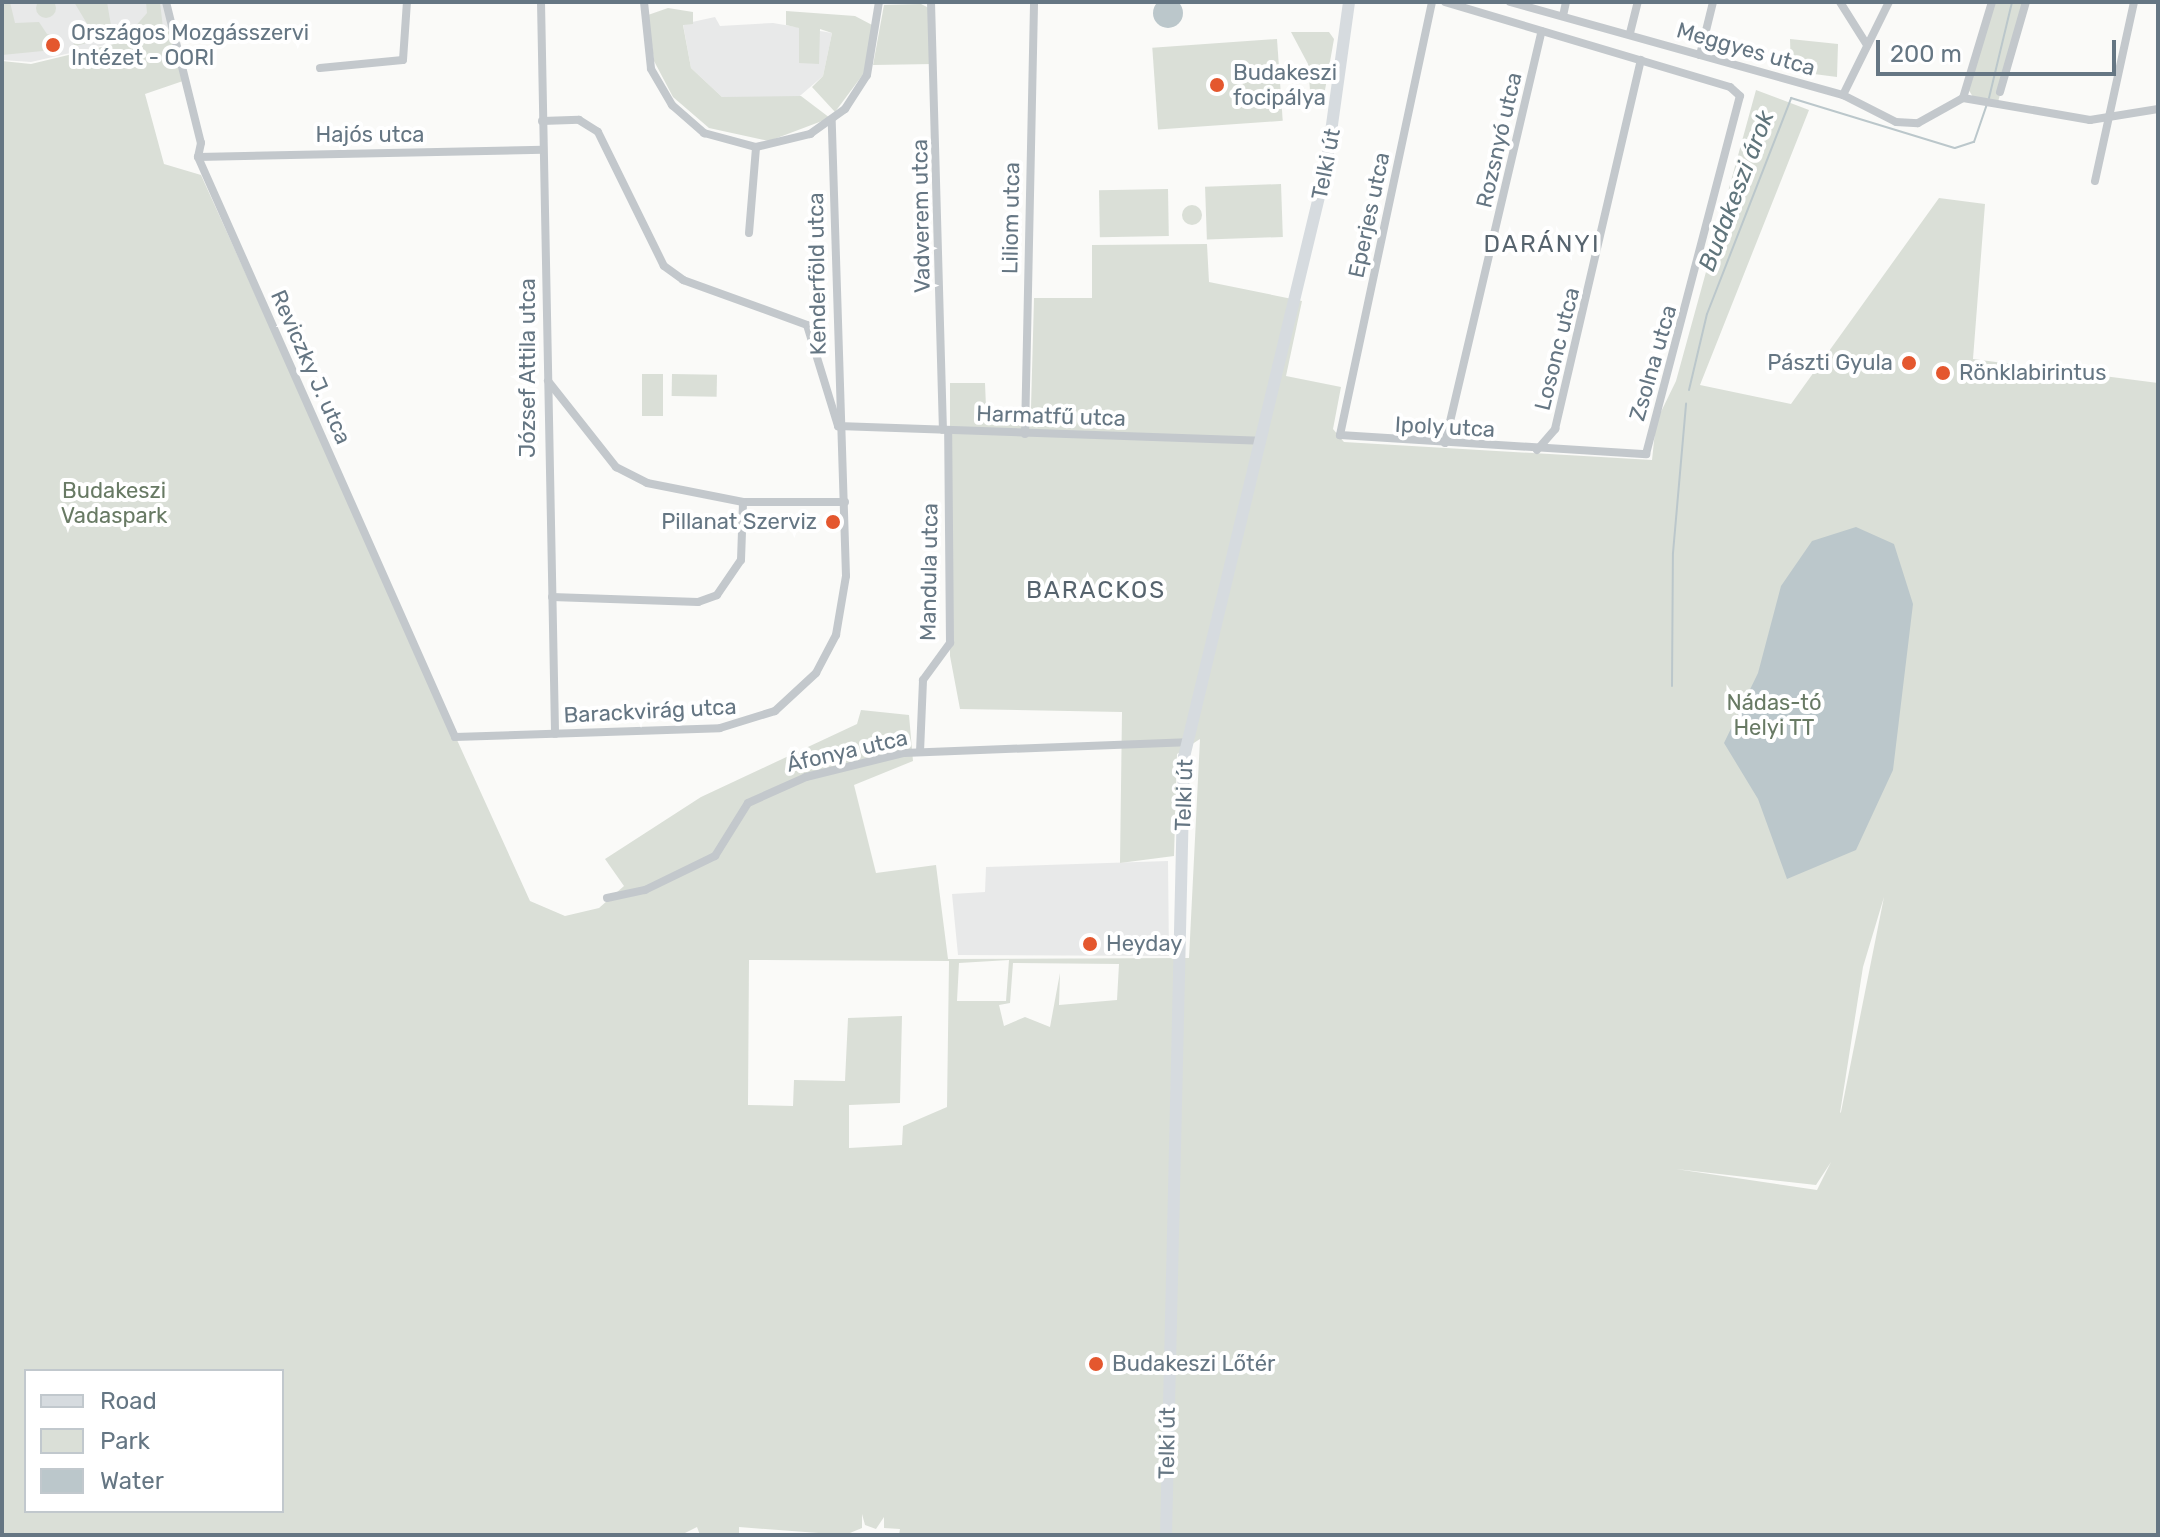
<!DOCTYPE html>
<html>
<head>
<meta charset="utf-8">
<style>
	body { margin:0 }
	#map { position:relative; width:2160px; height:1537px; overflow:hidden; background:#fafaf8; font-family:Rubik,sans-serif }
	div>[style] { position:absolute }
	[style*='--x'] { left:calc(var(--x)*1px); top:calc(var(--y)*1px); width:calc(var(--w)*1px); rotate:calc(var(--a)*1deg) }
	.built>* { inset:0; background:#e8e9e9 }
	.green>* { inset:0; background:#dadfd7; transform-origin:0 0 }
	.round { border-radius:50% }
	.water>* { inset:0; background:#bbc7cb }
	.stream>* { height:2px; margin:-1px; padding:0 1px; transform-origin:1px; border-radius:1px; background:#bbc7cb }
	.street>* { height:8px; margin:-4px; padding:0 4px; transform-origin:4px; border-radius:4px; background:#c3c8cc }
	.secondary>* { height:12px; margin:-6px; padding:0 6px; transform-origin:6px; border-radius:6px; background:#d6dbdf }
	.dots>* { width:22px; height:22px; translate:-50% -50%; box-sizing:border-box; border:4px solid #fff; border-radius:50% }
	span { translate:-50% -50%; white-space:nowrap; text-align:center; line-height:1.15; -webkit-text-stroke:8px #fff; paint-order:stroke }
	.poi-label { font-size:22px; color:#657683 }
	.left { translate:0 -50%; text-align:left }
	.right { translate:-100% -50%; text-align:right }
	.street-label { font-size:22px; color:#657683 }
	.park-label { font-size:22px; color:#687a64 }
	.water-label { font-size:24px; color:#60757c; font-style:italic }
	.neighbourhood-label { font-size:24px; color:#57646e; letter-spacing:2px }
	.frame { position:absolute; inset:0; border:4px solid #657683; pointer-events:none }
	.legend { position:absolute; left:24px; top:1369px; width:260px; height:144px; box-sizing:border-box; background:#fff; border:2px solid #c1c8cd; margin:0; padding:10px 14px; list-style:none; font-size:24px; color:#657683 }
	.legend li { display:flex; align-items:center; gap:16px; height:40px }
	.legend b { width:40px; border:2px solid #c1c8cd }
	.scale { position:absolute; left:1876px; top:40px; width:240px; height:36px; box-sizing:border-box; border:4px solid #657683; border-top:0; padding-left:10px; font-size:24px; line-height:28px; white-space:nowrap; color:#657683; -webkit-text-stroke:6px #fff; paint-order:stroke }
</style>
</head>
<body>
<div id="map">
	<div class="built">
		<div style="clip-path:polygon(2px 2px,164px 2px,171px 30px,31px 62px,2px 60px)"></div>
		<div style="clip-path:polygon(715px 17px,720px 26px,773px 23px,832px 33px,823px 76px,794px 101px,722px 97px,691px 68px,683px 24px)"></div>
		<div style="clip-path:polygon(1168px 861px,1169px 956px,958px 955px,952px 894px,985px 892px,986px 867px)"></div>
	</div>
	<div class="green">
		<div class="round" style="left:36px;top:-2px;width:20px;height:20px"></div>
		<div style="clip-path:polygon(2px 2px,10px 2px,15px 23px,39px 22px,47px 34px,60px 36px,63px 49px,2px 55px)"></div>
		<div style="clip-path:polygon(74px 2px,107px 2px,113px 37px,75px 46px,71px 39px,92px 32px)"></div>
		<div style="clip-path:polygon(146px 2px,160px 2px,163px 28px,127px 36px,147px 13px)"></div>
		<div style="clip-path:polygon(1990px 2px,2025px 2px,1998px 102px,1973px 97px,1965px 84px)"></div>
		<div style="clip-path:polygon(921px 4px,929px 8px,933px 64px,873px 65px,884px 5px)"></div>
		<div style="clip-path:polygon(668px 8px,693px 12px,693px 24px,683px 25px,691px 68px,722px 97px,801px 96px,830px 118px,769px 141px,709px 128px,673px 97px,654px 61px,648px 15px)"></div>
		<div style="clip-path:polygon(786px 11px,855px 16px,874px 26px,864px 73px,835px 112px,812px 87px,823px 76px,832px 33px,820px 29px,819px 64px,799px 63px,799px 28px,786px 25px)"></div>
		<div style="clip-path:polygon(evenodd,172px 30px,183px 81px,145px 94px,164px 164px,201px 175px,530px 901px,565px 916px,599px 908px,624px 886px,605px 859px,701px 797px,857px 724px,861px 710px,909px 715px,913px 761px,854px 785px,876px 873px,936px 865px,948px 959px,1189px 958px,1200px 739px,1177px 754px,1174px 856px,1120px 863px,1122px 712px,960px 709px,950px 656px,950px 383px,985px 383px,986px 407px,1031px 408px,1034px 298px,1092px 298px,1092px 245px,1207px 244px,1209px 282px,1302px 301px,1286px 376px,1341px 387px,1333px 429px,1344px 442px,1652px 460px,1656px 422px,1676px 381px,1756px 90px,1809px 110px,1700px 385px,1791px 404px,1939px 198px,1985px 204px,1973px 359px,2158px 383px,2158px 1535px,899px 1535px,900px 1529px,884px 1528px,884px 1517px,876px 1529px,865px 1525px,862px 1514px,862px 1528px,845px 1535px,739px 1527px,739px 1535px,700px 1535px,697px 1527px,681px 1535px,2px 1535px,2px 61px,31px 64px,172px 30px,1884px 897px,1841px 1112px,1840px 1113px,1863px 967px,1884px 897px,172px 30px,749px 960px,949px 961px,947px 1107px,903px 1126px,902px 1145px,849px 1148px,849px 1105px,900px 1103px,902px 1016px,848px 1018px,845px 1081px,794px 1080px,793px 1106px,748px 1105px,749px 960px,172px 30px,1009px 960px,1006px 1001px,957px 1001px,959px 963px,1009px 960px,172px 30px,1013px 963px,1119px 964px,1117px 1000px,1059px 1005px,1060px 973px,1050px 1027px,1025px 1017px,1004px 1026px,999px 1005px,1010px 1003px,1013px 963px,172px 30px,1831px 1162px,1817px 1190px,1676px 1169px,1816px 1185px,1831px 1162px,172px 30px,26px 1371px,282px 1371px,282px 1511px,26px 1511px,26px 1371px)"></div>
		<div style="clip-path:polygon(1291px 32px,1329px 32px,1334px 39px,1322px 107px,1311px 104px,1308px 64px)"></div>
		<div style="left:1277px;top:39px;width:82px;height:125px;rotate:86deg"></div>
		<div style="clip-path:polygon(1790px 39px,1838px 44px,1837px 77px,1791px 71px)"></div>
		<div style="left:1281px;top:184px;width:53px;height:76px;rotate:88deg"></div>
		<div style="left:1168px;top:189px;width:47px;height:69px;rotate:89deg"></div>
		<div class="round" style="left:1182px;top:205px;width:20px;height:20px"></div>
		<div style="left:642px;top:374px;width:21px;height:42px"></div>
		<div style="left:672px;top:374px;width:45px;height:22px;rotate:1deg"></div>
	</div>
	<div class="water">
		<div class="round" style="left:1153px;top:-2px;width:30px;height:30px"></div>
		<div style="clip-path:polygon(1856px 527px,1894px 544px,1913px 604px,1893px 770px,1856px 850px,1787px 879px,1758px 799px,1724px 743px,1758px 673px,1781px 586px,1812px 541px)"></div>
	</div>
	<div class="stream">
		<div style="--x:1989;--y:98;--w:99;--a:-76.5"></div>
		<div style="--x:1689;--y:390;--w:78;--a:-76.7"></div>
		<div style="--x:1707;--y:314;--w:232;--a:-68.7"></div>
		<div style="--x:1791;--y:98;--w:171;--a:17"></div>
		<div style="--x:1955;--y:148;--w:20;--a:-18"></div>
		<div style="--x:1974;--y:142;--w:40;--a:-71.1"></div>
		<div style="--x:1672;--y:686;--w:133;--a:-89.6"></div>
		<div style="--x:1673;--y:553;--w:150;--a:-85"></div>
	</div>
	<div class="street">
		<div style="--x:166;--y:2;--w:145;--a:76.1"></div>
		<div style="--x:201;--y:143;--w:14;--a:102"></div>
		<div style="--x:198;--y:157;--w:634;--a:66.1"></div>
		<div style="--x:455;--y:737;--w:265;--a:-1.9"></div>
		<div style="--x:720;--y:728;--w:58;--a:-17.2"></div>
		<div style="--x:775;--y:711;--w:56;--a:-42.8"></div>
		<div style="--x:816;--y:673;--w:43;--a:-62.2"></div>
		<div style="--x:836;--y:635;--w:60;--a:-80.4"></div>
		<div style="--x:846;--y:576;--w:455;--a:-91.8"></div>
		<div style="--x:541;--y:2;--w:732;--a:88.9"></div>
		<div style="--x:644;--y:2;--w:67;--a:84"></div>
		<div style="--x:651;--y:69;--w:42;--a:59.7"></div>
		<div style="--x:672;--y:105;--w:43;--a:41.2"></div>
		<div style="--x:704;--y:133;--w:54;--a:15.1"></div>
		<div style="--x:756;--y:147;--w:56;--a:-13.5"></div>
		<div style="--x:810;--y:134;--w:43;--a:-35.5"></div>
		<div style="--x:845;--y:109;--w:40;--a:-57.1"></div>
		<div style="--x:867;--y:75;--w:74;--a:-80.7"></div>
		<div style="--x:931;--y:2;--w:428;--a:88.4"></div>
		<div style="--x:1432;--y:2;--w:443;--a:102"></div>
		<div style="--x:1340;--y:435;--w:307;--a:3.6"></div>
		<div style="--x:1646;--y:454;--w:370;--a:-75.3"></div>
		<div style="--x:1740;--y:96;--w:13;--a:-138"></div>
		<div style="--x:1730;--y:87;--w:297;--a:-163.4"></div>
		<div style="--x:1510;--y:2;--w:346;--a:15.6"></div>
		<div style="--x:1843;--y:95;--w:59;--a:27"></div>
		<div style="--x:1896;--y:122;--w:22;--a:3"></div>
		<div style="--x:1918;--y:123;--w:51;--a:-29.1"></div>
		<div style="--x:1840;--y:2;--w:51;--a:57.9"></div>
		<div style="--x:1563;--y:16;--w:14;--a:-78"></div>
		<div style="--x:1630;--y:33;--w:32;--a:-76"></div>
		<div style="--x:1700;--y:55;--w:55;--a:-76.2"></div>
		<div style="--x:320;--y:68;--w:83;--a:-5.5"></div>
		<div style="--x:403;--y:60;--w:58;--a:-86.1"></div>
		<div style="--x:2000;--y:92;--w:94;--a:-73.9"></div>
		<div style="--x:1843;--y:95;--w:104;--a:-63.7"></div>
		<div style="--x:1963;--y:98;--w:129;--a:9.8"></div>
		<div style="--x:2090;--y:120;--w:69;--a:-9.2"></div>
		<div style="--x:1963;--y:98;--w:100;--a:-73.2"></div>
		<div style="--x:542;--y:121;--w:37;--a:-2"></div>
		<div style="--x:579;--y:120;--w:22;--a:32"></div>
		<div style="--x:598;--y:132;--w:149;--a:63.8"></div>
		<div style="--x:664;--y:266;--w:24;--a:36"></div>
		<div style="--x:683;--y:280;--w:132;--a:19.9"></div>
		<div style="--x:807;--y:325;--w:106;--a:72.9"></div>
		<div style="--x:198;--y:157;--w:345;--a:-1.2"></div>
		<div style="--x:2095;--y:181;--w:183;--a:-77.7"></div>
		<div style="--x:749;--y:233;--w:86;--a:-85.3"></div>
		<div style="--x:548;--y:381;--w:110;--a:51.7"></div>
		<div style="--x:616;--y:467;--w:35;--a:27"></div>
		<div style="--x:647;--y:483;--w:98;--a:11.2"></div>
		<div style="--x:743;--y:502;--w:102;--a:0"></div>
		<div style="--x:838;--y:426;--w:423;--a:2"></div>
		<div style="--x:1025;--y:434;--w:432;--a:-88.8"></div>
		<div style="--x:1445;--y:443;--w:423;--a:-76.8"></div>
		<div style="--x:1537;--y:450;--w:28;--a:-49"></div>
		<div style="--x:1555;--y:429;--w:379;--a:-76.9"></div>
		<div style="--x:552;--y:597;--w:146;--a:2"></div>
		<div style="--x:698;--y:602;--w:20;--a:-20"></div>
		<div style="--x:717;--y:595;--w:42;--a:-55.6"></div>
		<div style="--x:741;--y:560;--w:58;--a:-88"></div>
		<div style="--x:920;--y:752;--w:72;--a:-87.6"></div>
		<div style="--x:923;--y:680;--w:46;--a:-53.9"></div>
		<div style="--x:950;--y:643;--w:213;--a:-90.5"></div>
		<div style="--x:607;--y:898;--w:39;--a:-12"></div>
		<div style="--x:645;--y:890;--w:78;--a:-25.9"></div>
		<div style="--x:715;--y:856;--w:62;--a:-58.1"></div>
		<div style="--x:748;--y:803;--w:64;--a:-24.1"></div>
		<div style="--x:806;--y:777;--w:101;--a:-13.8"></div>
		<div style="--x:904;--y:753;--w:282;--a:-2.2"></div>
	</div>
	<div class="secondary">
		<div style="--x:1166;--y:1535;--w:778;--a:-88.67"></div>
		<div style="--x:1184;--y:757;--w:606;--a:-76.45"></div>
		<div style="--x:1326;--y:168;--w:168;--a:-82.1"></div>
	</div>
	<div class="dots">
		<div style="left:53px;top:45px;background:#e4572e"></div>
		<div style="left:1217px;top:85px;background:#e4572e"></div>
		<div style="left:1909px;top:363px;background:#e4572e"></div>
		<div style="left:1943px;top:373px;background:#e4572e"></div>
		<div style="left:833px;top:522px;background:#e4572e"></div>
		<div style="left:1090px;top:944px;background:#e4572e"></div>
		<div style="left:1096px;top:1364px;background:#e4572e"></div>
	</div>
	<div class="poi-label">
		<span class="left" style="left:71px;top:45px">Országos Mozgásszervi<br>Intézet - OORI</span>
		<span class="left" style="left:1233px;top:85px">Budakeszi<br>focipálya</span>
		<span class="right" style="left:1893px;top:363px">Pászti Gyula</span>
		<span class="left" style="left:1959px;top:373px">Rönklabirintus</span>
		<span class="right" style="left:817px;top:522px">Pillanat Szerviz</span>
		<span class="left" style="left:1106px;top:944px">Heyday</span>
		<span class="left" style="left:1112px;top:1364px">Budakeszi Lőtér</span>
	</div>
	<div class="street-label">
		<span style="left:1746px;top:49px;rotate:16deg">Meggyes utca</span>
		<span style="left:370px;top:135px">Hajós utca</span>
		<span style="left:1499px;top:140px;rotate:-77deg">Rozsnyó utca</span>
		<span style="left:1326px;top:164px;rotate:-79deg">Telki út</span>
		<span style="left:1369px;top:215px;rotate:-78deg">Eperjes utca</span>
		<span style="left:921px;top:216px;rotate:-91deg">Vadverem utca</span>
		<span style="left:1011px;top:218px;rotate:-89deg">Liliom utca</span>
		<span style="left:817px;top:274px;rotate:-91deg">Kenderföld utca</span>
		<span style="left:1557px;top:349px;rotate:-76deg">Losonc utca</span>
		<span style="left:1653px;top:363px;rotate:-74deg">Zsolna utca</span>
		<span style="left:311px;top:367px;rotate:66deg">Reviczky J. utca</span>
		<span style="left:528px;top:368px;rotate:-90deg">József Attila utca</span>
		<span style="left:1051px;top:416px;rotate:2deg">Harmatfű utca</span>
		<span style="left:1445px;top:427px;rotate:3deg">Ipoly utca</span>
		<span style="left:929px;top:572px;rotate:-89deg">Mandula utca</span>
		<span style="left:650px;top:711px;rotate:-3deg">Barackvirág utca</span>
		<span style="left:847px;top:751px;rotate:-13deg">Áfonya utca</span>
		<span style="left:1184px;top:795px;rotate:-88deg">Telki út</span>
		<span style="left:1167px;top:1443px;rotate:-89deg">Telki út</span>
	</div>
	<div class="park-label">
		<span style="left:114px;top:503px">Budakeszi<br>Vadaspark</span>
		<span style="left:1774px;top:715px">Nádas-tó<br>Helyi TT</span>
	</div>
	<div class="water-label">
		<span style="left:1737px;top:191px;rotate:-69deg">Budakeszi árok</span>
	</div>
	<div class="neighbourhood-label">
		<span style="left:1542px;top:245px">DARÁNYI</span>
		<span style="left:1096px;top:591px">BARACKOS</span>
	</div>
	<div class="frame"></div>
	<ul class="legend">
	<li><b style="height:10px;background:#d6dbdf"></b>Road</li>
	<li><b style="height:22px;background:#dadfd7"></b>Park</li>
	<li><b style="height:22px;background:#bbc7cb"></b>Water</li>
	</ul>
	<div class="scale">200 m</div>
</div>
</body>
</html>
